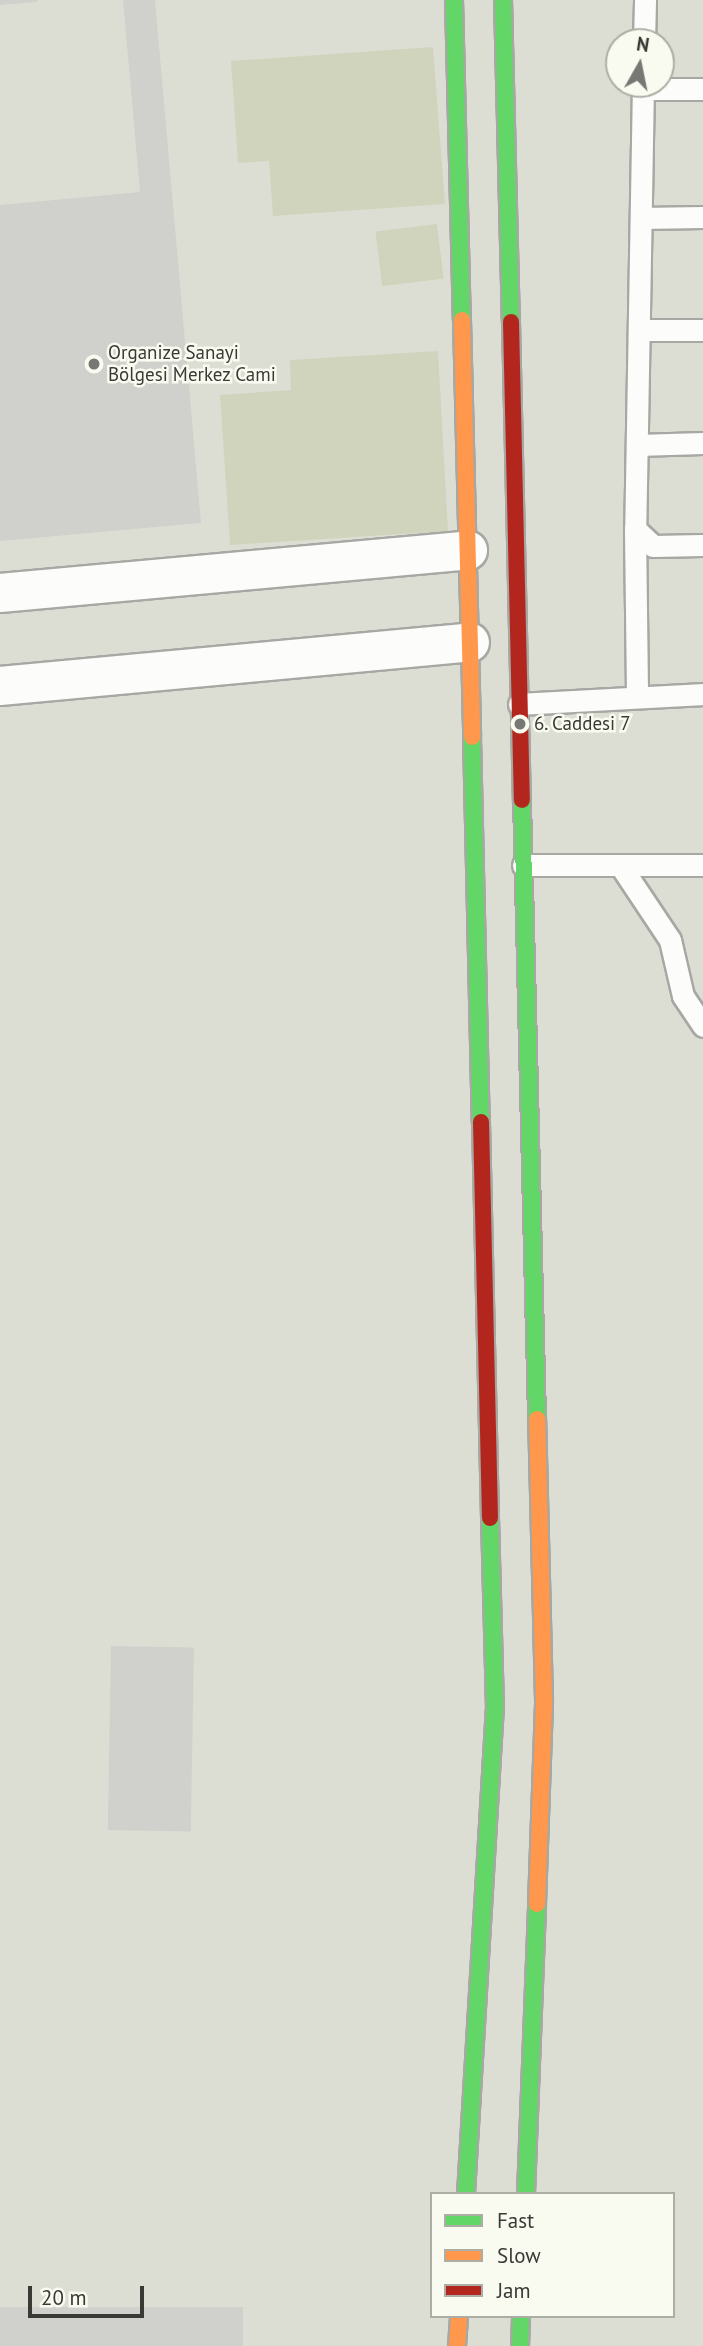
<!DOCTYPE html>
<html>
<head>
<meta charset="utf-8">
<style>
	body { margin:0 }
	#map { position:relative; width:703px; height:2346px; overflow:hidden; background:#eaebe5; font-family:"PT Sans",sans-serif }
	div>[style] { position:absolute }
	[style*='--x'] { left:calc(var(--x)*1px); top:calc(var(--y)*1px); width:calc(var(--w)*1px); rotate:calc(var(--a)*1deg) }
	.built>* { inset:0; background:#ddded3 }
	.green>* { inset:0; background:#d0d4bc; transform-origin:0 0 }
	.building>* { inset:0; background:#d0d1cc; transform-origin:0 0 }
	.roads { filter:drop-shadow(2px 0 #a7a8a4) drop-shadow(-2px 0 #a7a8a4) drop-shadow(0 2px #a7a8a4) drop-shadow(0 -2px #a7a8a4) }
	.lane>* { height:21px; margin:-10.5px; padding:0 10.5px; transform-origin:10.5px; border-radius:10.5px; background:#fcfcfb }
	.street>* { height:38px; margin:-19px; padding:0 19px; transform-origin:19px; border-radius:19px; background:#fcfcfb }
	.fast>* { height:16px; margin:-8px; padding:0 8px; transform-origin:8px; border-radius:8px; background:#63d668 }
	.slow>* { height:16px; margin:-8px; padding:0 8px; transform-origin:8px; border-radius:8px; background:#ff974d }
	.jam>* { height:16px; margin:-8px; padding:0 8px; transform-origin:8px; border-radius:8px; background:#b3261e }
	.dots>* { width:19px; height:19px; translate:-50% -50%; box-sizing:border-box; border:4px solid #f9fbf0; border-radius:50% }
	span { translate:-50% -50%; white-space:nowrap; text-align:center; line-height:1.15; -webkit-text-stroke:5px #f9fbf0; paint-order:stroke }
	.poi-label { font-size:19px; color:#393a36 }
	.left { translate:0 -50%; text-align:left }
	.legend { position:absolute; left:430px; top:2192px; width:245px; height:126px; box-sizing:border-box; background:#f9fbf0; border:2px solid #acaea6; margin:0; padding:9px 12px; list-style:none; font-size:21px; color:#393a36 }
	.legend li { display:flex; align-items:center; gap:14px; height:35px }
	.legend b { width:35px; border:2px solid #acaea6 }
	.north { position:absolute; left:605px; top:28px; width:70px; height:70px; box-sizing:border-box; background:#f9fbf0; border:2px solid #acaea6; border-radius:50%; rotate:9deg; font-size:19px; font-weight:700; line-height:28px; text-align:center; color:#393a36 }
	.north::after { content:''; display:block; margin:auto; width:24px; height:32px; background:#777873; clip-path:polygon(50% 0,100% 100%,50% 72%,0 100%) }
	.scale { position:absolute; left:28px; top:2286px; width:116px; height:32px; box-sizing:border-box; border:4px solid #393a36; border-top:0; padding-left:9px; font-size:21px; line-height:24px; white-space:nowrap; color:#393a36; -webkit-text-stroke:5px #f9fbf0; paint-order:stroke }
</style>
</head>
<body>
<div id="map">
	<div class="built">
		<div style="clip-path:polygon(evenodd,0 0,703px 0,703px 2346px,0 2346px,0 0,619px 42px,661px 42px,661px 84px,619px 84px,619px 42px,0 0,432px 2194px,673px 2194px,673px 2316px,432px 2316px,432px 2194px)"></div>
	</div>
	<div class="green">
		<div style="clip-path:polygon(433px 47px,445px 204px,273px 216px,269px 161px,238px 163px,231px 61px)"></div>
		<div style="left:437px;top:224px;width:55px;height:62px;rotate:83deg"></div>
		<div style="clip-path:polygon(438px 351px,448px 531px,230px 545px,220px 395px,291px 390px,290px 360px)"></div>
	</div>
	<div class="building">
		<div style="clip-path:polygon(0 0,37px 0,37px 2px,0 5px)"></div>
		<div style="clip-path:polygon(123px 0,155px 0,201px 523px,0 541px,0 205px,140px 192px)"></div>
		<div style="left:111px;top:1646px;width:83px;height:184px;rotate:1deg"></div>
		<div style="left:0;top:2307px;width:243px;height:39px"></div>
	</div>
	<div class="roads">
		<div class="lane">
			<div style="--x:644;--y:42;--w:42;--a:-88.6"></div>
			<div style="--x:643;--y:84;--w:445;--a:91"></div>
			<div style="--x:635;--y:529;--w:25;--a:43"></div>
			<div style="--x:653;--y:546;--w:50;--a:-1.1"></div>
			<div style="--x:643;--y:89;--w:60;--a:0"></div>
			<div style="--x:641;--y:218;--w:62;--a:-0.9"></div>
			<div style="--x:639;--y:330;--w:64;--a:0"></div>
			<div style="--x:637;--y:445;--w:66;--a:-1.7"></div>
			<div style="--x:635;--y:529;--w:168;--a:89.3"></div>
			<div style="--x:519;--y:704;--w:184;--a:-3.1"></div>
			<div style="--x:523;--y:865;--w:180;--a:0"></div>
			<div style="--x:620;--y:865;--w:90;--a:56.3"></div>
			<div style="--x:670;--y:940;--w:57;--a:76.9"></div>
			<div style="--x:683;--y:996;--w:36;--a:56"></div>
		</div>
		<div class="street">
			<div style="--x:0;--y:593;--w:470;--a:-5.2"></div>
			<div style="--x:0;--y:686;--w:472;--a:-5.3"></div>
		</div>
		<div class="fast">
			<div style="--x:454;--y:0;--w:320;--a:88.6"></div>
			<div style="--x:503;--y:0;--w:322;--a:88.6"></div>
			<div style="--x:472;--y:737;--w:385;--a:88.7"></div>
			<div style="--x:522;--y:800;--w:619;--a:88.61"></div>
			<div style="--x:466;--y:2194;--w:486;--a:-86.6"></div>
			<div style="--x:495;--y:1709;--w:191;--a:-91.5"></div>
			<div style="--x:526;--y:2194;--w:290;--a:-87.8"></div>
			<div style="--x:520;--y:2346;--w:30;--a:-88"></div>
		</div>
		<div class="slow">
			<div style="--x:462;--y:320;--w:417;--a:88.6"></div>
			<div style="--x:537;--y:1904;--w:204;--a:-88"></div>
			<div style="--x:544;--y:1700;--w:281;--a:-91.4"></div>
			<div style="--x:457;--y:2346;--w:30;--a:-86"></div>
		</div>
		<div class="jam">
			<div style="--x:511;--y:322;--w:478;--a:88.7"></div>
			<div style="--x:481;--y:1122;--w:396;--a:88.7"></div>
		</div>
	</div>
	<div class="dots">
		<div style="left:94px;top:364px;background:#777873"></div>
		<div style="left:520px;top:724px;background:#777873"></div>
	</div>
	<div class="poi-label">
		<span class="left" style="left:108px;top:364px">Organize Sanayi<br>Bölgesi Merkez Cami</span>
		<span class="left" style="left:534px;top:724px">6. Caddesi 7</span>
	</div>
	<ul class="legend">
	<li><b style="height:9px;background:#63d668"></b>Fast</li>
	<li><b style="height:9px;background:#ff974d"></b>Slow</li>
	<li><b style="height:9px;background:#b3261e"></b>Jam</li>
	</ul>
	<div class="north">N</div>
	<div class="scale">20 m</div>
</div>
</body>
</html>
